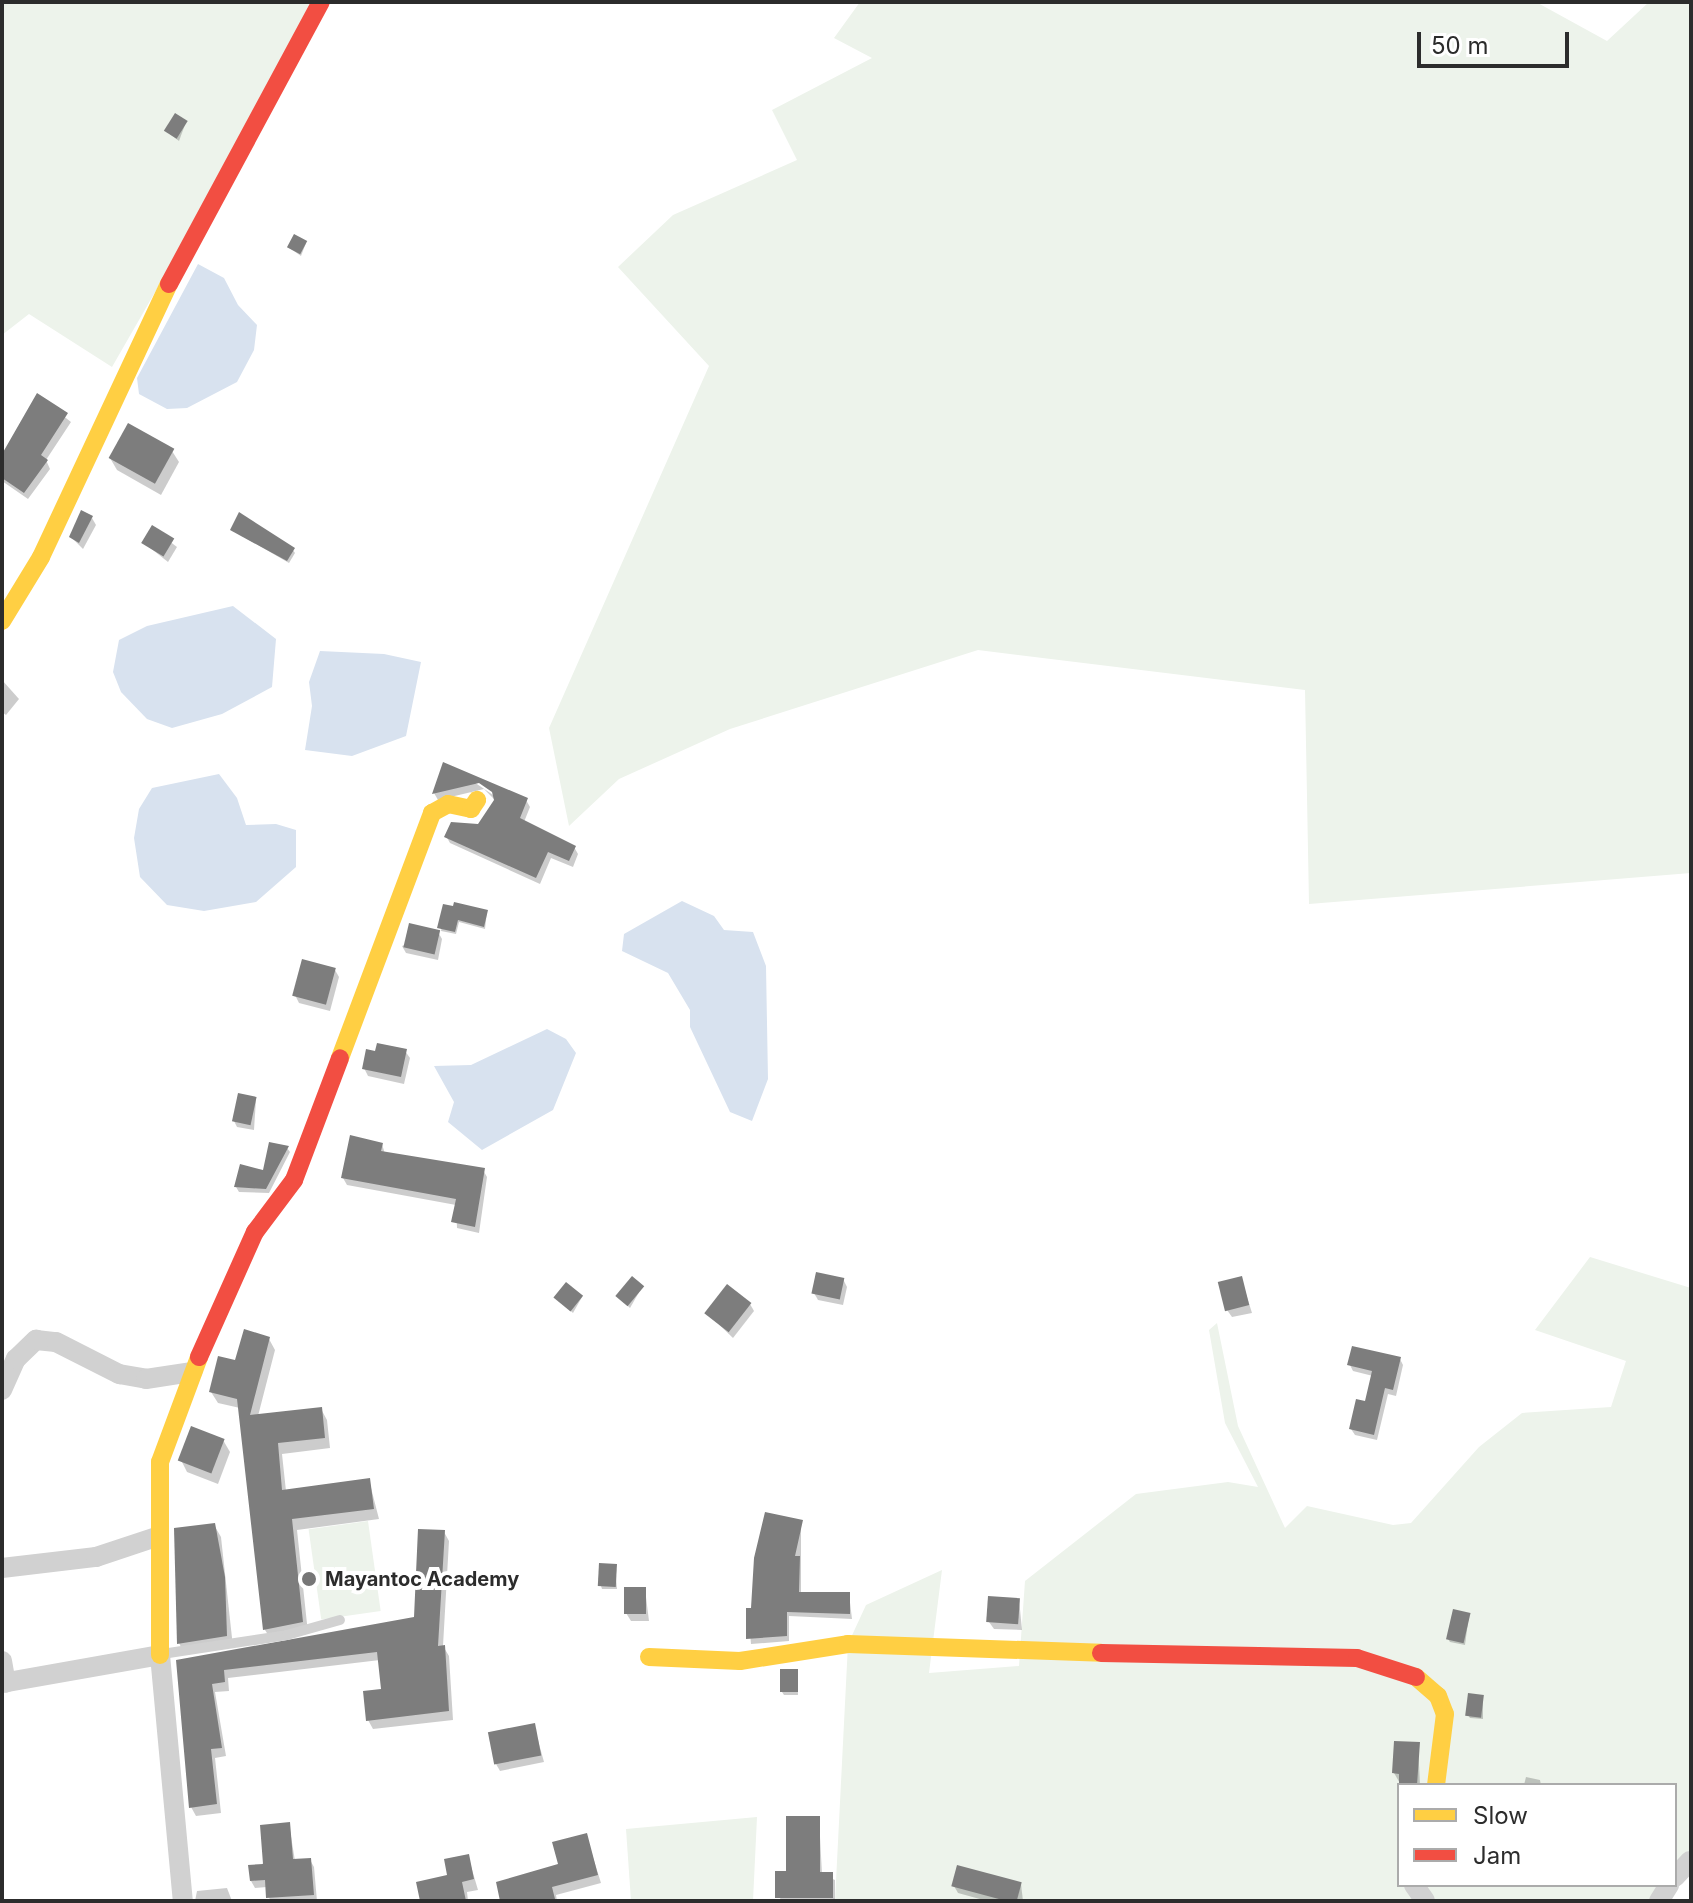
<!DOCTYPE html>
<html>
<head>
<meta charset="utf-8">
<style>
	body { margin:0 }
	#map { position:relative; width:1693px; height:1903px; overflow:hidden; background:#fff; font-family:Inter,sans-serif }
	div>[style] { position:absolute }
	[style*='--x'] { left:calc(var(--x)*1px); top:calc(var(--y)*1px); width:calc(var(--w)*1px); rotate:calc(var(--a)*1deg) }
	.green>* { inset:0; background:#edf3eb; transform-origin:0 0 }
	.water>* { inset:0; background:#d8e2ef }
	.shadow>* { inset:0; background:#0003 }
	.building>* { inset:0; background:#7d7d7d; transform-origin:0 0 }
	.lane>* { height:10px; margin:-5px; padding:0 5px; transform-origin:5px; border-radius:5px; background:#d1d1d1 }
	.street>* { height:20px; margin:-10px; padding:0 10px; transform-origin:10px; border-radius:10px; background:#d1d1d1 }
	.slow>* { height:18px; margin:-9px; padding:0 9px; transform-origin:9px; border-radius:9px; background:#ffcf43 }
	.jam>* { height:18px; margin:-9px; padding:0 9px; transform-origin:9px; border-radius:9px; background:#f24e42 }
	.dots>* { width:22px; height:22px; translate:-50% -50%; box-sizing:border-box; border:4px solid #fff; border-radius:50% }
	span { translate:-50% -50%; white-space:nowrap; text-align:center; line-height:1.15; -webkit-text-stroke:8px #fff; paint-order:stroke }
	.poi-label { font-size:20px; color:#2c2c2c; font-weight:700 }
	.left { translate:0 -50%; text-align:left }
	.frame { position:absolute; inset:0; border:4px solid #2c2c2c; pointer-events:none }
	.legend { position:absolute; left:1397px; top:1783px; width:280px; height:104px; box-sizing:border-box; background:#fff; border:2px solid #ababab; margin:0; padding:10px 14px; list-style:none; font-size:24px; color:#2c2c2c }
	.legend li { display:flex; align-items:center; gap:16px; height:40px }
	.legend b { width:40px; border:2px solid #ababab }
	.scale { position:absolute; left:1417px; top:32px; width:152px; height:36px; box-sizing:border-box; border:4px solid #2c2c2c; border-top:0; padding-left:10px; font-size:24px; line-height:28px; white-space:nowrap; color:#2c2c2c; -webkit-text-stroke:6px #fff; paint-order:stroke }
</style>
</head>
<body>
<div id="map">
	<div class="green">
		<div style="clip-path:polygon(2px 2px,310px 2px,270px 92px,112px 367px,29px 314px,2px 335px)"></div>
		<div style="clip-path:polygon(860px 2px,1536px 2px,1607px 41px,1649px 2px,1691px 2px,1691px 873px,1309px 904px,1305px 690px,978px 650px,730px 729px,619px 779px,569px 826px,549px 728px,709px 366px,618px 267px,673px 215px,797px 160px,772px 110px,872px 58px,834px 38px)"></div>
		<div style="clip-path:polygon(1590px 1257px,1691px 1288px,1691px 1860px,1675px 1881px,1675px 1785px,1399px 1785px,1399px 1885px,1672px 1885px,1662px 1901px,835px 1901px,848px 1644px,866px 1605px,942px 1570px,929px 1673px,1019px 1666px,1025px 1581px,1136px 1494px,1228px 1482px,1258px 1487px,1225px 1423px,1209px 1330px,1217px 1323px,1238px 1426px,1285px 1528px,1307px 1506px,1393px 1525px,1411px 1523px,1479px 1447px,1522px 1413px,1611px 1407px,1626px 1361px,1535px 1330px)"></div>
		<div style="left:368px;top:1521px;width:91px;height:60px;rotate:82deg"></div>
		<div style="clip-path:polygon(757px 1817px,753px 1901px,631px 1901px,626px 1829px)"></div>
	</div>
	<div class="water">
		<div style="clip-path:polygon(198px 264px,224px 278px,238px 305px,257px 325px,254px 350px,237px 382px,187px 408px,167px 409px,139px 394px,137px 378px)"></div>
		<div style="clip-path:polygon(233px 606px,276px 639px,272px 687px,222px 714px,172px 728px,147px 719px,121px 692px,113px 672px,119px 640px,147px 626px)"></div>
		<div style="clip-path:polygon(320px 651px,384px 654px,421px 662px,406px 736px,352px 756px,305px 750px,312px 706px,309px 682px)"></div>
		<div style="clip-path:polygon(219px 774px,237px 798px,246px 825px,276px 824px,296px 830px,296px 867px,256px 902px,204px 911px,167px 905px,140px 877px,134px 838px,139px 809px,152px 788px)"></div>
		<div style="clip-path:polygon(682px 901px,714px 916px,724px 930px,753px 932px,766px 966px,768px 1079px,752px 1121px,730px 1112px,690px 1027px,690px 1010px,668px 973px,622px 951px,624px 934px)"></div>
		<div style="clip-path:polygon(547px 1029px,566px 1039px,576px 1053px,553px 1110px,482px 1150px,448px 1122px,454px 1102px,434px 1066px,471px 1065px)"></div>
	</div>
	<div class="shadow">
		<div style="clip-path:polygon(186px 122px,179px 141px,166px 131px)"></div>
		<div style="clip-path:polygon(306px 243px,301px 256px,288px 247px)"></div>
		<div style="clip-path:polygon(37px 395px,71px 422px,46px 460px,50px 469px,28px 499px,2px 481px,2px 457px)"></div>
		<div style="clip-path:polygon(172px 451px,179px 462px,161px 495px,117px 470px,110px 458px)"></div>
		<div style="clip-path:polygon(92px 518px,96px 525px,83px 549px,71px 537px)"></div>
		<div style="clip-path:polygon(152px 528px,177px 547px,168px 562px,144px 543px)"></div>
		<div style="clip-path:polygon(232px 530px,293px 550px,295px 553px,289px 563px)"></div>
		<div style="clip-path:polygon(2px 680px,19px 699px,6px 715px,2px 712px)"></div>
		<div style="clip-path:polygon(evenodd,444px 764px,526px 800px,530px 807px,524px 822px,574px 847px,578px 854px,573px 867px,551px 858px,540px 884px,450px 843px,446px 836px,479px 826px,496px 801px,484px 789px,438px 800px,434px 793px,444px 764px,471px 780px,481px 782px,501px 796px,499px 799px,471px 780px)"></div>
		<div style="clip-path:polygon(445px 906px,487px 912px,485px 929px,459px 922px,456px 934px,441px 931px)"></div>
		<div style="clip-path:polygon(438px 932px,442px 939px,438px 960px,406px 953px,402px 946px)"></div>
		<div style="clip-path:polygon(335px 970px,339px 977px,330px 1011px,299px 1003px,295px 995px)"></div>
		<div style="clip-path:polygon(405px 1051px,410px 1058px,404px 1084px,368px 1076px,364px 1068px)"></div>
		<div style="clip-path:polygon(256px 1099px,254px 1130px,237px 1127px,234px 1121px)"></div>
		<div style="clip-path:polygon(382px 1144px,385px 1154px,483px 1170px,487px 1177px,479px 1233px,457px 1228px,456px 1205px,347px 1185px,343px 1178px)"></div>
		<div style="clip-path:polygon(287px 1148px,290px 1152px,269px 1193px,239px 1192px,236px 1187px,264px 1172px)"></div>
		<div style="clip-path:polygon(1241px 1278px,1252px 1313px,1232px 1317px,1227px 1310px)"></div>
		<div style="clip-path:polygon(843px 1279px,847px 1287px,843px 1305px,818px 1300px,814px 1293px)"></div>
		<div style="clip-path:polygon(642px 1287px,630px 1308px,618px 1297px)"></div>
		<div style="clip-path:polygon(582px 1297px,573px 1313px,556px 1298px)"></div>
		<div style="clip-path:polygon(750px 1304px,754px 1311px,733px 1338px,707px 1313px)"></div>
		<div style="clip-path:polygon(269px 1339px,275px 1350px,258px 1416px,321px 1409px,327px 1420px,330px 1448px,282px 1454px,286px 1491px,369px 1480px,379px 1519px,297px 1530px,308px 1633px,272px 1641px,265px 1630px,240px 1408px,218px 1403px,211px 1392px,237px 1362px)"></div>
		<div style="clip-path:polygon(1400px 1359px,1403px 1365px,1396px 1396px,1388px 1394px,1377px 1440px,1355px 1435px,1351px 1429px,1366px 1404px,1373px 1376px,1353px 1371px,1350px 1365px)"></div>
		<div style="clip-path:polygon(223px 1440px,230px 1452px,218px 1484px,187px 1472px,181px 1460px)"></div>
		<div style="clip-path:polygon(801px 1521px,801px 1594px,849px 1594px,852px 1619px,789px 1616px,789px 1641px,751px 1644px,748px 1610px,753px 1610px)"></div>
		<div style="clip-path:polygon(214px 1525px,221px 1537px,233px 1647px,185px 1655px,179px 1643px)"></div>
		<div style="clip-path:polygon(444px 1532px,449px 1541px,443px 1646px,449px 1656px,453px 1720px,373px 1729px,368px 1720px,384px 1691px,380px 1660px,228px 1678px,229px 1691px,215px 1692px,226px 1756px,215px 1758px,221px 1813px,196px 1816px,191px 1807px,178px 1662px,416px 1618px)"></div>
		<div style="clip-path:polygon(615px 1566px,617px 1589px,602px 1589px,601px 1586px)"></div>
		<div style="clip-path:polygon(645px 1589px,649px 1621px,631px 1621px,626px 1613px)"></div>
		<div style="clip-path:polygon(1019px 1599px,1022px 1630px,994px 1629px,989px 1622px)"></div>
		<div style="clip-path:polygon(1469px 1615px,1465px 1645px,1450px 1642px,1448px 1639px)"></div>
		<div style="clip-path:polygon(797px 1671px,798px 1695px,784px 1695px,782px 1692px)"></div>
		<div style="clip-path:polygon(1483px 1697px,1483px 1719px,1470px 1718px,1468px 1715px)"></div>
		<div style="clip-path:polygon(534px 1726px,544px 1762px,500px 1771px,496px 1764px)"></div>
		<div style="clip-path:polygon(1418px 1744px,1420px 1785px,1401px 1785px,1394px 1773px)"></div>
		<div style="clip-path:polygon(1526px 1777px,1540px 1780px,1541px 1785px,1524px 1785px)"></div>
		<div style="clip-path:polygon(819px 1818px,822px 1874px,835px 1880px,835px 1901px,779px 1901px)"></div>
		<div style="clip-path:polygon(289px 1824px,295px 1861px,310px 1860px,314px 1867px,317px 1901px,270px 1901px,267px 1887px,255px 1888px,251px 1881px)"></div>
		<div style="clip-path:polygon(586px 1835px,601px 1883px,556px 1895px,557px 1901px,502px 1901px,499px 1883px,560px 1865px)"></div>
		<div style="clip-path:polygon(468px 1856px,478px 1890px,467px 1892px,468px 1901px,422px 1901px)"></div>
		<div style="clip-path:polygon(1021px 1884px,1023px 1901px,987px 1901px,958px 1893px,954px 1886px)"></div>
		<div style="clip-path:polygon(227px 1888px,232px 1901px,195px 1901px,197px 1891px)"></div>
	</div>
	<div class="building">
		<div style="left:175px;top:113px;width:15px;height:21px;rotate:32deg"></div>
		<div style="left:294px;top:234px;width:15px;height:15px;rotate:28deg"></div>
		<div style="clip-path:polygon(37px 393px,68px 413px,41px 455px,48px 460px,24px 493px,2px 478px,2px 454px)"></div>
		<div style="left:128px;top:423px;width:53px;height:40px;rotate:29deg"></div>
		<div style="clip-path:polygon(81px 510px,93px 516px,79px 543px,69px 537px)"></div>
		<div style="clip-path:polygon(239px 512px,295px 548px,287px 561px,230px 530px)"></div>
		<div style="left:152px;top:525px;width:26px;height:21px;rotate:31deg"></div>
		<div style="clip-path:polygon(443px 762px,528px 798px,520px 818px,576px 846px,569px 861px,548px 852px,536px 878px,444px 837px,451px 822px,478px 824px,494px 800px,492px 792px,479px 783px,432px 794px)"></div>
		<div style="clip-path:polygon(454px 902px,488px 910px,484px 927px,458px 920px,455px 932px,437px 928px,443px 904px,453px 906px)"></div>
		<div style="left:409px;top:923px;width:32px;height:25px;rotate:13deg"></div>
		<div style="left:302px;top:959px;width:35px;height:38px;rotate:15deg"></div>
		<div style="clip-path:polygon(377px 1043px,407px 1049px,401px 1077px,362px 1069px,366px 1049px,375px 1051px)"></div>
		<div style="left:238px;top:1093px;width:19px;height:29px;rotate:12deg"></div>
		<div style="clip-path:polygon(350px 1135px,383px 1143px,381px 1151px,485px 1168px,475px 1227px,451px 1222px,456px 1199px,341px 1178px)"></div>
		<div style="clip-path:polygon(269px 1142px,289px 1146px,266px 1189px,234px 1187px,240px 1164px,263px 1170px)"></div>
		<div style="left:816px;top:1272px;width:29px;height:22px;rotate:12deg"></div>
		<div style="left:632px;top:1276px;width:16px;height:26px;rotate:40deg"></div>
		<div style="left:1242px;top:1276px;width:30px;height:25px;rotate:76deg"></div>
		<div style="left:566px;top:1282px;width:22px;height:20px;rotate:39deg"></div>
		<div style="left:727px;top:1284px;width:31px;height:37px;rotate:38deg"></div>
		<div style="clip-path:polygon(244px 1329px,270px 1337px,250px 1415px,322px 1407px,325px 1438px,278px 1443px,282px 1490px,370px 1478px,374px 1509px,292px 1519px,303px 1622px,263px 1630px,237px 1399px,209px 1392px,218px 1356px,235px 1360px)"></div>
		<div style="clip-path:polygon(1352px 1346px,1401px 1357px,1393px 1390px,1385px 1388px,1374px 1435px,1349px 1429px,1356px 1399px,1365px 1401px,1372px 1371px,1347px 1365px)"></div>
		<div style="left:191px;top:1426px;width:36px;height:37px;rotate:21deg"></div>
		<div style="clip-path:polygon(765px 1512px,803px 1520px,795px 1556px,800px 1556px,799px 1592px,850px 1592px,850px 1614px,787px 1612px,787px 1636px,746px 1639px,746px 1608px,751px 1608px,754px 1558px)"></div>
		<div style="clip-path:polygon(215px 1523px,225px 1577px,227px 1636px,177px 1644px,174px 1528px)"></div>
		<div style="clip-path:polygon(418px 1529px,445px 1530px,438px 1646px,445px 1645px,449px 1711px,366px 1721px,363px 1691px,381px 1689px,377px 1652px,224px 1670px,225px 1682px,212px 1684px,222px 1748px,211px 1749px,217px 1804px,189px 1808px,176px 1660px,414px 1617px)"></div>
		<div style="left:599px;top:1563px;width:18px;height:23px;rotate:3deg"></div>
		<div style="left:624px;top:1587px;width:22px;height:27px"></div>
		<div style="left:988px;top:1596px;width:32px;height:26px;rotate:4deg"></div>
		<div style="left:1453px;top:1609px;width:18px;height:31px;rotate:13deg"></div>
		<div style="left:798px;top:1669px;width:23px;height:18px;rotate:90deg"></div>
		<div style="left:1468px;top:1693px;width:16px;height:23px;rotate:7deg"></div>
		<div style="left:535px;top:1723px;width:33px;height:48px;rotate:79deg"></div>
		<div style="clip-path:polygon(1394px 1741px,1420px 1742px,1417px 1785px,1399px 1785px,1399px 1774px,1392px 1773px)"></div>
		<div style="clip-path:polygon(786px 1816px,820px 1816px,820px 1872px,833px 1872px,833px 1898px,775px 1898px,775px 1871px,786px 1871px)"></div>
		<div style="clip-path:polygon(290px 1822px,293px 1859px,311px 1858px,314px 1895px,266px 1898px,265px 1880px,250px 1881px,248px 1865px,263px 1864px,260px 1825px)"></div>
		<div style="clip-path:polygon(587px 1833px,598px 1875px,552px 1887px,555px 1899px,500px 1901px,496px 1882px,558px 1864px,552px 1842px)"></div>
		<div style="clip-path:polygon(469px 1854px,474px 1879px,462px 1882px,466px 1901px,420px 1901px,416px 1882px,447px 1875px,444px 1859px)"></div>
		<div style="left:957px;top:1865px;width:67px;height:22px;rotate:15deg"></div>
	</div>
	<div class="lane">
		<div style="--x:162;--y:1654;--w:126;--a:-8.6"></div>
		<div style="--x:287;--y:1635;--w:55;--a:-15.8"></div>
	</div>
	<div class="street">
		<div style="--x:2;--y:1390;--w:34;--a:-66"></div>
		<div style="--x:16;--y:1359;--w:28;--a:-44"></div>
		<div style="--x:36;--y:1340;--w:20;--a:6"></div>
		<div style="--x:56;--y:1342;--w:71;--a:26.9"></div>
		<div style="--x:119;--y:1374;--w:27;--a:10"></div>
		<div style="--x:146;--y:1379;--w:47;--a:-8.7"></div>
		<div style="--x:2;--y:1568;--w:95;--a:-6.7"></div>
		<div style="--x:96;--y:1557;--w:63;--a:-18.4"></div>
		<div style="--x:2;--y:1661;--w:22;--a:80"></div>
		<div style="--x:2;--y:1683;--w:160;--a:-10"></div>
		<div style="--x:160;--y:1655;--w:247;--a:84.7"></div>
		<div style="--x:1675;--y:1877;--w:22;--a:-47"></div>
		<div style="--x:1414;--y:1885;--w:19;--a:55"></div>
		<div style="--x:1659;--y:1901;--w:19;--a:-58"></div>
	</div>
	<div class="slow">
		<div style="--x:2;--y:621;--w:75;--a:-58.6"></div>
		<div style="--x:41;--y:557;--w:302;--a:-64.9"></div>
		<div style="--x:340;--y:1058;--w:262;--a:-69.4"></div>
		<div style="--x:432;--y:813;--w:18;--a:-29"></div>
		<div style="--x:448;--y:804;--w:24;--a:12"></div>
		<div style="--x:471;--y:809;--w:11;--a:-56"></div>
		<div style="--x:160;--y:1655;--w:193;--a:-90"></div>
		<div style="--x:160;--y:1462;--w:112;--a:-69.6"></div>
		<div style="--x:649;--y:1657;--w:91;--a:2.5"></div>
		<div style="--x:740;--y:1661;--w:109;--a:-8.9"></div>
		<div style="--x:848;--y:1644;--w:253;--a:2"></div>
		<div style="--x:1416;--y:1677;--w:29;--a:41"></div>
		<div style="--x:1438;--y:1696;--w:19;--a:69"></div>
		<div style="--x:1445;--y:1714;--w:72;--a:97.2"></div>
	</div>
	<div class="jam">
		<div style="--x:169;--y:284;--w:320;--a:-61.7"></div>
		<div style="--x:199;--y:1357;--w:137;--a:-65.9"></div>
		<div style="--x:255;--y:1232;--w:65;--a:-53.1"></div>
		<div style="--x:294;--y:1180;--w:130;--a:-69.3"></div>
		<div style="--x:1101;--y:1653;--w:256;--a:1.1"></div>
		<div style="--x:1357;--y:1658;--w:62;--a:17.9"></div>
	</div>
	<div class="dots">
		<div style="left:309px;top:1579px;background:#767676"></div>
	</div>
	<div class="poi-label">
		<span class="left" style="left:325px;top:1579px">Mayantoc Academy</span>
	</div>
	<div class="frame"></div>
	<ul class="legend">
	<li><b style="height:10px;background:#ffcf43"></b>Slow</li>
	<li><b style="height:10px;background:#f24e42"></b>Jam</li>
	</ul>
	<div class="scale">50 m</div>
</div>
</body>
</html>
